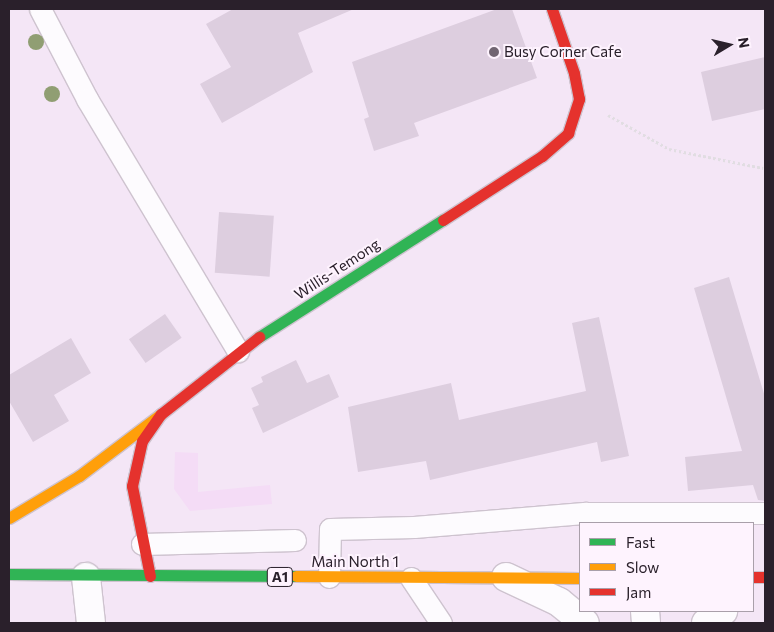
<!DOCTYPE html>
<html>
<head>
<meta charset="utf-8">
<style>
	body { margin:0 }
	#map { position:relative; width:774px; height:632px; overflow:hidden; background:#f4e6f6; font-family:Commissioner,sans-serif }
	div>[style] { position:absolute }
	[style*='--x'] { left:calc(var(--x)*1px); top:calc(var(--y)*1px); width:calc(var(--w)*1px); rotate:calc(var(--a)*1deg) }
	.built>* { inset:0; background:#f4dcf6 }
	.building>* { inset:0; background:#ddcedf; transform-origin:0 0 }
	.path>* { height:3px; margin-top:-1.5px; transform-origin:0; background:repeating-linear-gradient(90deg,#e1dde2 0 2.5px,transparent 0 5px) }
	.roads { filter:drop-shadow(1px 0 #cec3cf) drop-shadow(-1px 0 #cec3cf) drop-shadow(0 1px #cec3cf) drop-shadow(0 -1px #cec3cf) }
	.lane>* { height:21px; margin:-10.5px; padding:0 10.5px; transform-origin:10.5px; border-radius:10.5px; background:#fdfbfe }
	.street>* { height:28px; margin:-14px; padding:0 14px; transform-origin:14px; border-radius:14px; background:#fdfbfe }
	.fast>* { height:11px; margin:-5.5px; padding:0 5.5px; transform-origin:5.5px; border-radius:5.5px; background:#30b455 }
	.slow>* { height:11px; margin:-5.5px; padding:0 5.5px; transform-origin:5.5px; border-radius:5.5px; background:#ff9f0a }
	.jam>* { height:11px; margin:-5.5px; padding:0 5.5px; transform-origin:5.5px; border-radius:5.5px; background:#e5322d }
	.trees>* { width:16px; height:16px; margin:-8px; border-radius:50%; background:#909e73 }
	.dots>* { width:14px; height:14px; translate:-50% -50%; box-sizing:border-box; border:2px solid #fef3fe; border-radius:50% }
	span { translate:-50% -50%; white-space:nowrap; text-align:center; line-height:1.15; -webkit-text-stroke:4px #fef3fe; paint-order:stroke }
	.shield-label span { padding:1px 4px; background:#fef3fe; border:1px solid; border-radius:4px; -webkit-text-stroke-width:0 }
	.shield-label { font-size:14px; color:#2a202b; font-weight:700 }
	.poi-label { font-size:15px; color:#2a202b }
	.left { translate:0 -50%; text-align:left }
	.street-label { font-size:15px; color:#2a202b }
	.frame { position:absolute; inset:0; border:10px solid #2a202b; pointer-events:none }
	.legend { position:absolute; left:579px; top:522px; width:175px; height:90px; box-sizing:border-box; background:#fef3fe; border:1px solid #a99faa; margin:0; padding:6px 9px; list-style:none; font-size:15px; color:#2a202b }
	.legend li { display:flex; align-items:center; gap:10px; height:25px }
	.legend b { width:25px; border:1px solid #a99faa }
	.north { position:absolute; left:704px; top:20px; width:50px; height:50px; -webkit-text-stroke:4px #fef3fe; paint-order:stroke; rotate:81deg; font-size:14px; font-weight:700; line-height:20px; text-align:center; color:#2a202b }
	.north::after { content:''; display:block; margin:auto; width:18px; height:22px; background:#2a202b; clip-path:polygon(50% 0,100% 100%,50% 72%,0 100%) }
</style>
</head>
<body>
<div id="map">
	<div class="built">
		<div style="clip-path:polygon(175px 452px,198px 453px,198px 492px,270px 485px,272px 504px,190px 511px,174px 489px)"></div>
	</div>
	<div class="building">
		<div style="clip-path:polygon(233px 9px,354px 9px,298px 33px,313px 72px,222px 123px,200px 84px,231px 67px,206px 24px)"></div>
		<div style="clip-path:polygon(497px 9px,512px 9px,537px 78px,414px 123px,419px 136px,374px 151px,364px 119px,369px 117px,352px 62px)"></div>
		<div style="clip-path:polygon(765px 57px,765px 109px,712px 121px,701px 72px)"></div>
		<div style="left:219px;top:212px;width:55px;height:61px;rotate:4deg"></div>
		<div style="clip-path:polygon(729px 277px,765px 397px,765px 501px,758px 500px,753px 485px,688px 491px,685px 457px,742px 451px,694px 288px)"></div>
		<div style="left:165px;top:314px;width:29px;height:44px;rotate:55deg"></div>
		<div style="clip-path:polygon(599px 317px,629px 456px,601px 462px,597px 442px,430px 480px,426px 461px,358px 472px,348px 407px,451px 383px,459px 420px,586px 391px,572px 323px)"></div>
		<div style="clip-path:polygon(71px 338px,91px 373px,54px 395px,69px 421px,33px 442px,9px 401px,9px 375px)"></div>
		<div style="clip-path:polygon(296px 360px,307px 383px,329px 374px,339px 397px,263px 433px,252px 408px,259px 405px,251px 388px,263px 382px,261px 377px)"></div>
	</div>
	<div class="path">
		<div style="--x:608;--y:115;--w:70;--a:29.1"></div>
		<div style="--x:669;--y:149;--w:96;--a:11.4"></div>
	</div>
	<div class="roads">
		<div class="lane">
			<div style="--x:40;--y:9;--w:102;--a:62.4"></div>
			<div style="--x:87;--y:99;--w:294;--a:59.1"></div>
			<div style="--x:142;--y:544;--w:153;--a:-1.5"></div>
			<div style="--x:329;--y:577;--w:48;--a:-88.8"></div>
			<div style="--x:330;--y:529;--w:84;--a:-1.4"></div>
			<div style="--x:414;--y:527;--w:173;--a:-4.7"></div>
			<div style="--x:586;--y:513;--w:179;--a:0"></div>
			<div style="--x:411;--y:578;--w:54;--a:56.3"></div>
		</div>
		<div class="street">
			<div style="--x:86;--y:577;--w:46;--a:83.8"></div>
			<div style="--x:506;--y:577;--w:59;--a:25.3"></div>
			<div style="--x:559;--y:602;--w:33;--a:39"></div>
			<div style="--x:645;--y:611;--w:12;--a:85"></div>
			<div style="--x:706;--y:623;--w:21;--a:-35"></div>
		</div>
		<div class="fast">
			<div style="--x:259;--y:337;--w:218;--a:-32.5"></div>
			<div style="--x:9;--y:574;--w:287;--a:0.4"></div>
		</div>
		<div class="slow">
			<div style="--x:9;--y:518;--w:82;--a:-31"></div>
			<div style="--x:79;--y:476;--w:103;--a:-37.1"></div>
			<div style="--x:296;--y:576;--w:284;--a:0.4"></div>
		</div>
		<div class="jam">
			<div style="--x:443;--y:220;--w:118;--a:-32.9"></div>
			<div style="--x:542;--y:156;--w:35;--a:-41"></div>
			<div style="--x:568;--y:133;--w:36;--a:-72"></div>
			<div style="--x:579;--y:99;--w:26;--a:-101"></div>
			<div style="--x:574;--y:73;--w:68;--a:-109"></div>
			<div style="--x:150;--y:576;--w:92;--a:-101.3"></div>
			<div style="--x:132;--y:486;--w:46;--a:-77.5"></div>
			<div style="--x:142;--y:441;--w:33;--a:-55"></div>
			<div style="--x:161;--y:414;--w:125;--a:-38.2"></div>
			<div style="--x:753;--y:577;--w:12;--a:0"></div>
		</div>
	</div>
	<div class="trees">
		<div style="left:36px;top:42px"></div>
		<div style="left:52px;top:94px"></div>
	</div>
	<div class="dots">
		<div style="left:494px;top:52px;background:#716572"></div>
	</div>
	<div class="shield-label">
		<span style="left:280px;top:577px">A1</span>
	</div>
	<div class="poi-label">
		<span class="left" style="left:504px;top:52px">Busy Corner Cafe</span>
	</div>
	<div class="street-label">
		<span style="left:337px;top:269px;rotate:-33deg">Willis-Temong</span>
		<span style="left:355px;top:562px">Main North 1</span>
	</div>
	<div class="frame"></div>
	<ul class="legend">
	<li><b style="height:6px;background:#30b455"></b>Fast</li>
	<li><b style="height:6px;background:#ff9f0a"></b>Slow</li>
	<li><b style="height:6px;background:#e5322d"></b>Jam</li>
	</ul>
	<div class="north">N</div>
</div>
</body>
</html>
